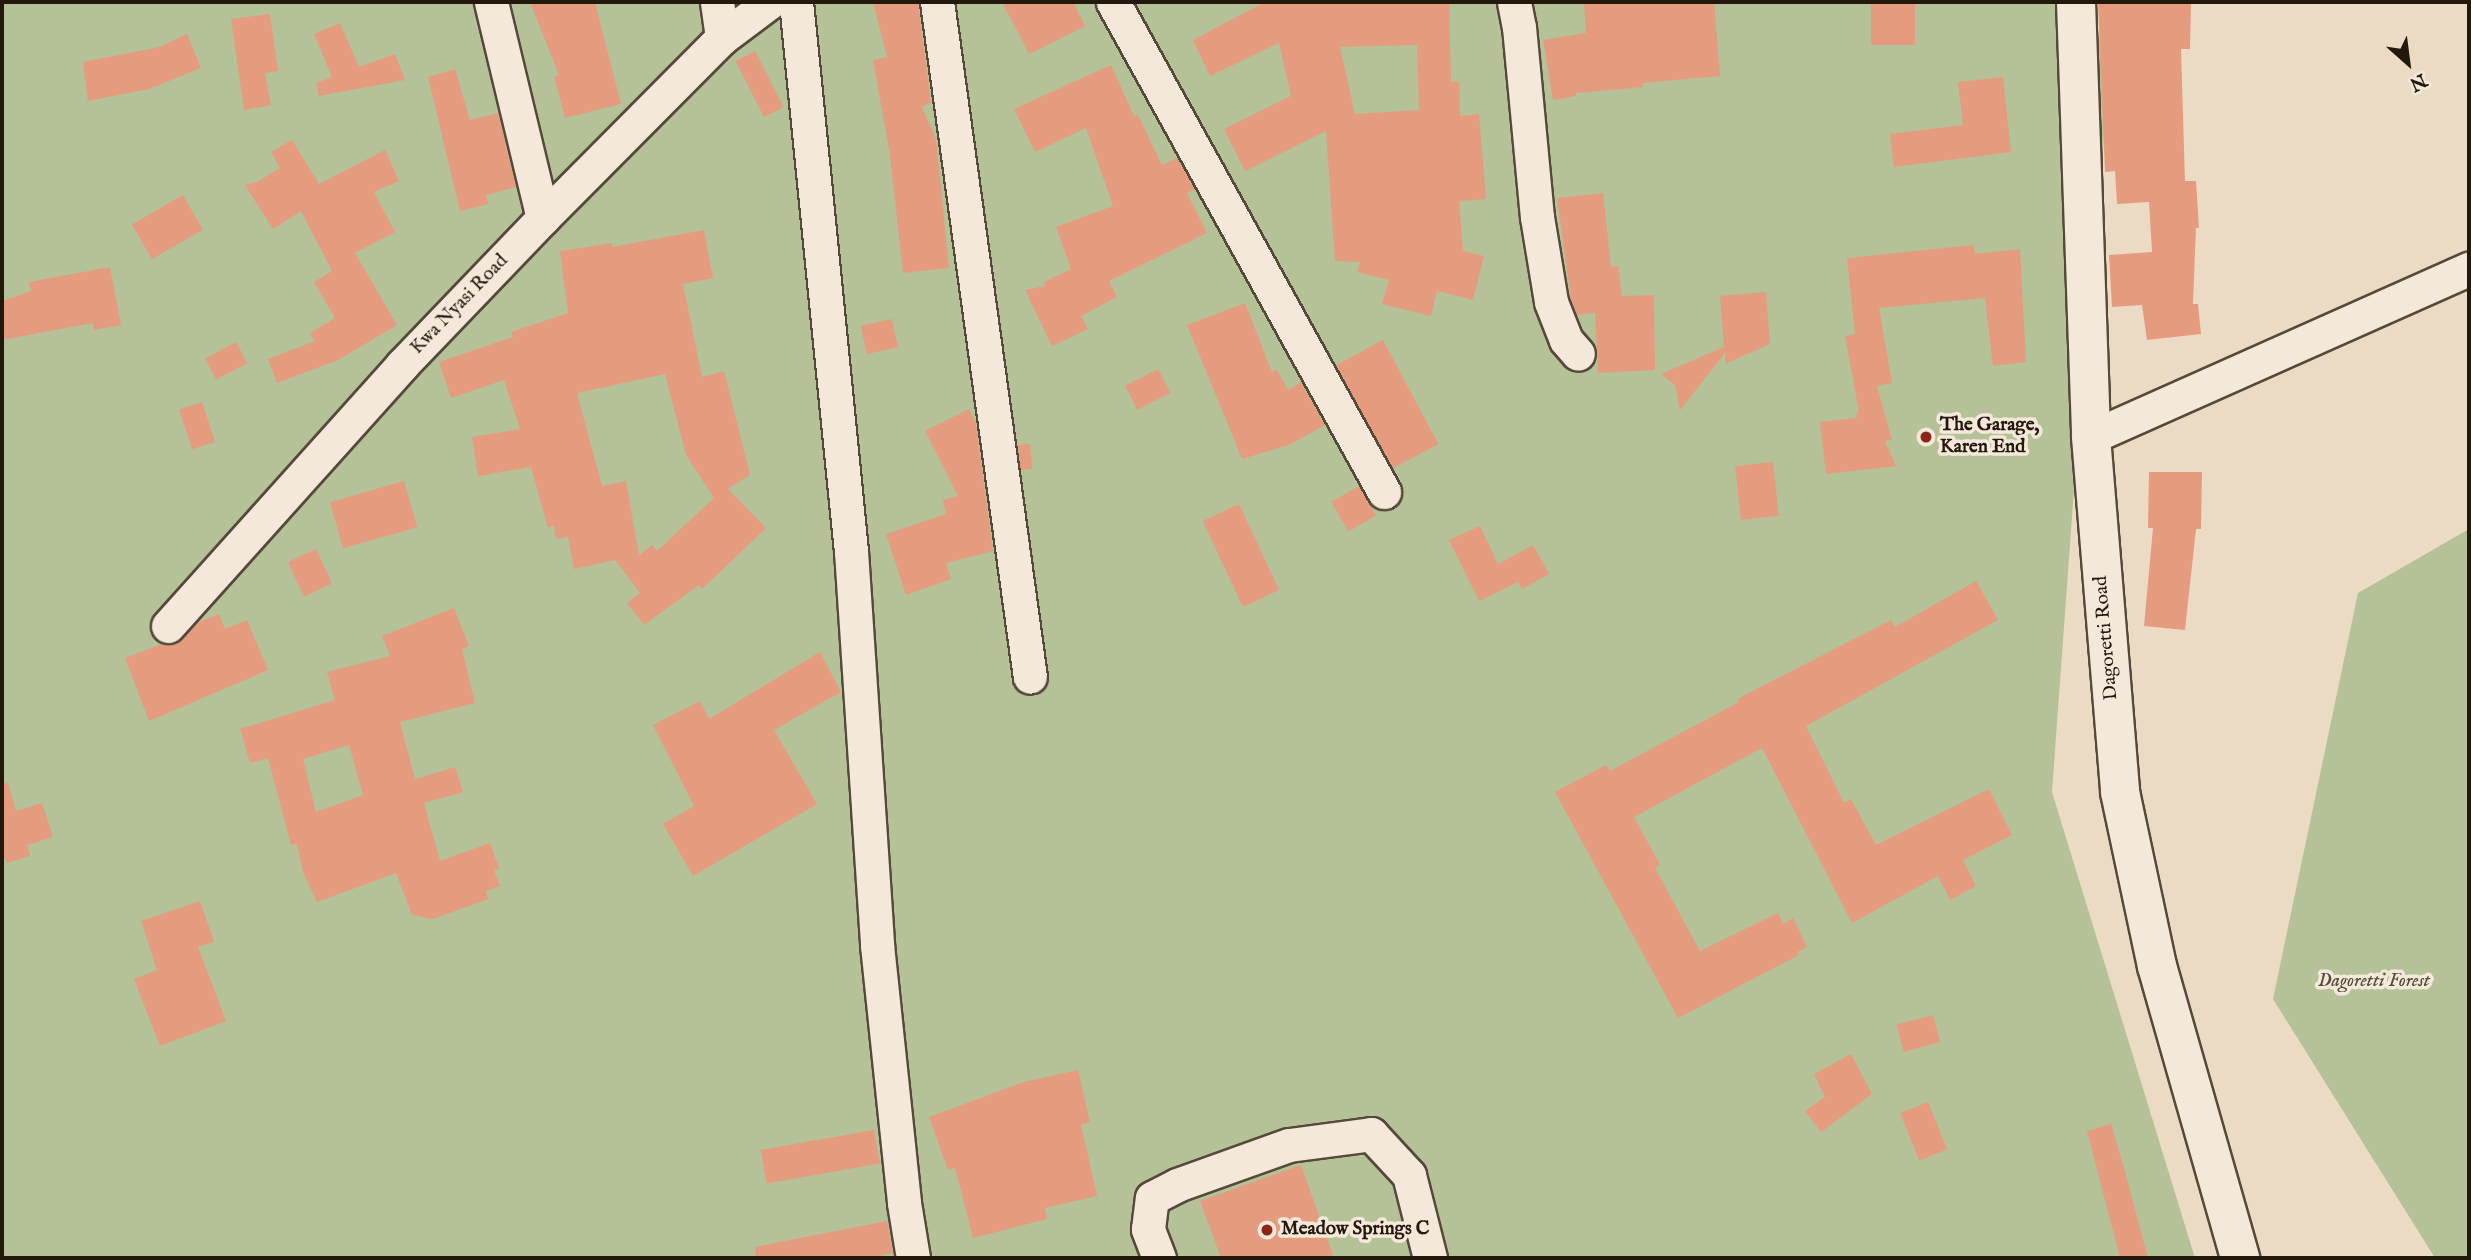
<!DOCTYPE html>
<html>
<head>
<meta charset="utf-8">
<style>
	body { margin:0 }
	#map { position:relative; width:2471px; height:1260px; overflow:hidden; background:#ecdbc4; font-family:"IM FELL English",serif }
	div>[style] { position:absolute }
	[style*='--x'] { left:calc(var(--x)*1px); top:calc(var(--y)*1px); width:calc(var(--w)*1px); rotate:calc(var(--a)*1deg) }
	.green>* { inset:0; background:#b5c196 }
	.building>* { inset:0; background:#e59c7e; transform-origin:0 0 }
	.roads { filter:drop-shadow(2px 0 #55493a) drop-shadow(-2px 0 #55493a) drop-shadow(0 2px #55493a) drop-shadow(0 -2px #55493a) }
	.minor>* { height:33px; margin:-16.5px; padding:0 16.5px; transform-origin:16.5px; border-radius:16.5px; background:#f3e8d9 }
	.secondary>* { height:38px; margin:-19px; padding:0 19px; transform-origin:19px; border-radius:19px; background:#f3e8d9 }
	.dots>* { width:19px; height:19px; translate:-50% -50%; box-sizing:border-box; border:4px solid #f3e8d9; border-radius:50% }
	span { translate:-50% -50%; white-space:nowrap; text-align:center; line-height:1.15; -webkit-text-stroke:7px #f3e8d9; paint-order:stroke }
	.street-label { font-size:19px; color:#23180c }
	.poi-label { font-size:19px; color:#23180c; font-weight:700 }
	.left { translate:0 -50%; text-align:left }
	.park-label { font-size:19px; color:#4f4b35; font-style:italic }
	.frame { position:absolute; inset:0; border:4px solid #23180c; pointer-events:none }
	.north { position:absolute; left:2373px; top:28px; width:70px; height:70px; -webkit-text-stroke:5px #f3e8d9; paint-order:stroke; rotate:152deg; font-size:19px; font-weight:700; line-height:28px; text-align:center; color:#23180c }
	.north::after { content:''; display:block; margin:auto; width:24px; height:32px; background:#23180c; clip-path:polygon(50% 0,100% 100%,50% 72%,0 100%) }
</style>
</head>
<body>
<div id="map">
	<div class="green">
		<div style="clip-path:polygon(2px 2px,2095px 2px,2107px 104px,2076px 462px,2052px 792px,2195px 1258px,2px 1258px)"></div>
		<div style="clip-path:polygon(2469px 529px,2469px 1258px,2435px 1258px,2273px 999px,2358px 593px)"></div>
	</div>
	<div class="building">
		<div style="clip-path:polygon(530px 2px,595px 2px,621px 104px,565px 118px,554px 76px,559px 75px)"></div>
		<div style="clip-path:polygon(873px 2px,918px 2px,931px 102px,922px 107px,936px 139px,949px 268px,903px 273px,890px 155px,873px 60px,887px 57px)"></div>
		<div style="clip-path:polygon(1002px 2px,1073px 2px,1085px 26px,1029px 54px)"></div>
		<div style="clip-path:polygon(evenodd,1265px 2px,1449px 2px,1451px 82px,1459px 82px,1460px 116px,1479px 114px,1486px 199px,1459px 201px,1463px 251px,1484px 256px,1473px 300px,1437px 291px,1431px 316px,1382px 304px,1389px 280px,1357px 272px,1360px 262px,1335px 261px,1326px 131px,1245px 171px,1224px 129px,1291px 96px,1279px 43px,1210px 76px,1193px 40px,1265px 2px,1417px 45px,1419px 110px,1355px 114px,1340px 47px,1417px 45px)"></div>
		<div style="clip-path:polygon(1584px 2px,1714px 2px,1720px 76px,1642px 83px,1643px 87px,1576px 93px,1576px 96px,1553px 100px,1543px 40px,1586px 33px)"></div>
		<div style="left:1871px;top:2px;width:44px;height:43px"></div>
		<div style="clip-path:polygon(2098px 2px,2191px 2px,2190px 49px,2181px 49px,2185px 181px,2196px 181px,2199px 228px,2196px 228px,2193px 304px,2198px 304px,2201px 334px,2147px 340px,2142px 305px,2112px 307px,2109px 255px,2152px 252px,2149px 202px,2117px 204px,2115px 171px,2105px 172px)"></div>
		<div style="clip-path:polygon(270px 14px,278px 71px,265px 73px,271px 105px,244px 110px,231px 19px)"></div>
		<div style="clip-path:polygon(340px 23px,359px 67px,395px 54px,405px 80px,319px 96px,316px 83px,332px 77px,314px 34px)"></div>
		<div style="clip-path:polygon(187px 34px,201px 68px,149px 89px,88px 101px,83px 62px,160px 47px)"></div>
		<div style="left:755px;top:51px;width:63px;height:22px;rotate:63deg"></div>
		<div style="clip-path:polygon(1111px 65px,1134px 116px,1138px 115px,1162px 165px,1177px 158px,1195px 189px,1187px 193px,1207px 233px,1109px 281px,1117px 297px,1081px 316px,1088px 329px,1052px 346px,1025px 290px,1045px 286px,1044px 282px,1071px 269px,1056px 227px,1113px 206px,1086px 128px,1035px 152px,1014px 109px)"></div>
		<div style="clip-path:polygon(455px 69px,470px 120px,498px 113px,516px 187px,486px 195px,488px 204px,460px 211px,428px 77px)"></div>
		<div style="clip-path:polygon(2003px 77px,2011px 152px,1894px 167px,1890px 134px,1963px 125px,1958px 82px)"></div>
		<div style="clip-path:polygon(292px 140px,319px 184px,385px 150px,399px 181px,374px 192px,395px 232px,355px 253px,397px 325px,338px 360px,277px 383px,268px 359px,315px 341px,310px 333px,335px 318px,314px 282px,332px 271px,301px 211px,273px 229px,245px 185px,257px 182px,280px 168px,271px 152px)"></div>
		<div style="clip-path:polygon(1603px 193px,1611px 267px,1618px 266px,1622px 296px,1654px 295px,1655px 370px,1598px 373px,1595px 313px,1577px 315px,1571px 299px,1557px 198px)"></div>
		<div style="left:183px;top:195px;width:40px;height:59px;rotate:60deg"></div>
		<div style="clip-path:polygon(evenodd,704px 230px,713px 278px,683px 284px,702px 377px,724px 371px,750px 475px,728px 489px,766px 528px,702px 589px,699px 585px,644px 625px,627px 603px,640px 593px,615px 560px,574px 569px,568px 537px,556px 539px,554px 525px,548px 528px,531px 467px,478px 476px,472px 437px,520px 429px,504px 380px,451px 398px,439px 362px,513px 337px,511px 332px,568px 313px,560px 251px,612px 243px,612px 247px,704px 230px,665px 374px,686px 455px,714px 498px,657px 551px,652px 545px,639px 555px,626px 481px,602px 486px,577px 393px,665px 374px)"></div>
		<div style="clip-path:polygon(1974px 245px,1975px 254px,2020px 249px,2026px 362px,1993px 366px,1985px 298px,1879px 308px,1892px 383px,1877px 386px,1892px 440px,1885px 441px,1896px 466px,1826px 474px,1820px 422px,1857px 418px,1856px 413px,1859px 412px,1845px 336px,1855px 334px,1847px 258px)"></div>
		<div style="clip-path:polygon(110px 267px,121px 325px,94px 330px,93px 323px,2px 340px,2px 301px,31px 291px,29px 282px)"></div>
		<div style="clip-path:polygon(1766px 292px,1770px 344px,1725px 364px,1725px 353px,1680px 410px,1675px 385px,1661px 374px,1724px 347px,1720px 296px)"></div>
		<div style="clip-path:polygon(1245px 303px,1272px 372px,1277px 370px,1288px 390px,1301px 382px,1325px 425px,1289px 445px,1242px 459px,1187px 325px)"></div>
		<div style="left:892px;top:319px;width:29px;height:32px;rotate:78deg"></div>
		<div style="left:1383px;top:340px;width:118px;height:53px;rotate:62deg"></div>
		<div style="left:236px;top:342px;width:24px;height:35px;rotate:62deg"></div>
		<div style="left:1158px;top:369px;width:27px;height:37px;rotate:63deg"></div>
		<div style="left:202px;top:402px;width:42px;height:24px;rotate:72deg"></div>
		<div style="clip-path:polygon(969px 409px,976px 423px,993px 551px,946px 563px,951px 579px,906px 595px,886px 534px,946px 514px,943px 500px,958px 496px,925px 431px)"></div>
		<div style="left:1030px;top:444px;width:25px;height:12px;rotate:85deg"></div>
		<div style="left:1773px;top:462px;width:54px;height:38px;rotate:84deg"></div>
		<div style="clip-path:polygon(2149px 472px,2202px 472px,2201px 529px,2196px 529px,2185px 630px,2144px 626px,2153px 528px,2148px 528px)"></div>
		<div style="left:404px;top:481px;width:48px;height:77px;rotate:74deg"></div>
		<div style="left:1359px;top:486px;width:34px;height:32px;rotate:60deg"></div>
		<div style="left:1239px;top:504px;width:95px;height:40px;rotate:65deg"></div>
		<div style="clip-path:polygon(1480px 526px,1498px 564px,1533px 545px,1549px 574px,1522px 589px,1518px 582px,1479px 601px,1449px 540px)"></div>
		<div style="left:316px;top:549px;width:38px;height:31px;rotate:65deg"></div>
		<div style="clip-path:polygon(1976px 581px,1998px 620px,1806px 726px,1844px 803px,1851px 799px,1876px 845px,1989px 789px,2012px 835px,1963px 860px,1976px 886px,1950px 900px,1938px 876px,1852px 923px,1762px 748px,1634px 817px,1660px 865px,1655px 868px,1700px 951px,1778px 913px,1783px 924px,1793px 918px,1807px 947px,1797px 952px,1799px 955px,1678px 1018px,1555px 792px,1606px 765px,1610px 771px,1739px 702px,1737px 699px,1891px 620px,1895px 627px)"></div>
		<div style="clip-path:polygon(evenodd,454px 608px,469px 646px,462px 649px,475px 703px,400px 722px,415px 779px,455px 767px,463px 792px,424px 803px,440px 861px,490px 843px,499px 868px,494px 870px,500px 886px,486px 891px,488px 899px,433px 919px,412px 915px,396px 873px,317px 902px,303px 872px,297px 844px,291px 845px,268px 758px,250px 763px,240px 729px,335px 700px,327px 672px,390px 656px,382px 636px,454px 608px,349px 745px,363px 795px,316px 812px,303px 759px,349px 745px)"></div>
		<div style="clip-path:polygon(219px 614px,225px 629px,247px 620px,268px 670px,149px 721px,125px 658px,162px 644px,175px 644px,197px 623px)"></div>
		<div style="clip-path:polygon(820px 652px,841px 692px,774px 730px,817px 804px,693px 876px,663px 824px,694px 806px,653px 725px,700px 701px,709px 719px)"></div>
		<div style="clip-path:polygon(8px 783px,16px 811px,42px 803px,53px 837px,27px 845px,30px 856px,7px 863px,2px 853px,2px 784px)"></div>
		<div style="clip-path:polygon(200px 901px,214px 942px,198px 947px,226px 1021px,160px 1046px,134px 979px,157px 970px,141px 921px)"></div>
		<div style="left:1933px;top:1015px;width:28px;height:38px;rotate:75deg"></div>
		<div style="clip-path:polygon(1851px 1054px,1872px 1094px,1821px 1132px,1805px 1111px,1825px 1097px,1814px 1074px)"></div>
		<div style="clip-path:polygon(1078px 1070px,1090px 1122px,1081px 1124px,1097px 1196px,1045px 1208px,1047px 1219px,973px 1238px,955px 1168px,948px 1170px,929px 1117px,1024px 1082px)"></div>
		<div style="left:1928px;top:1102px;width:51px;height:30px;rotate:68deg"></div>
		<div style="clip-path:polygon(2111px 1124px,2124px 1168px,2148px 1258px,2120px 1258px,2087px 1131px)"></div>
		<div style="left:874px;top:1130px;width:34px;height:115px;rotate:80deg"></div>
		<div style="clip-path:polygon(1301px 1165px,1334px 1258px,1221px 1258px,1200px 1201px)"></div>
		<div style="clip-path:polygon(887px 1221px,893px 1253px,883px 1255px,883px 1258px,756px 1258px,755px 1247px)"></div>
	</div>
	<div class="roads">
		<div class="minor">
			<div style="--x:491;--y:2;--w:222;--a:76.5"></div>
			<div style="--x:717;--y:2;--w:36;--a:82"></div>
			<div style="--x:796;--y:2;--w:552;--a:84.28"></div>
			<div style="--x:851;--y:551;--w:395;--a:86.2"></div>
			<div style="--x:877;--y:945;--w:259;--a:84"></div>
			<div style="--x:904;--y:1203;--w:56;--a:80.7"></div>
			<div style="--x:937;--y:2;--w:681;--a:82.16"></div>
			<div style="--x:1113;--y:2;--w:560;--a:61.05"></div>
			<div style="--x:1514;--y:2;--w:25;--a:79"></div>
			<div style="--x:1519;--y:27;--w:191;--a:84.6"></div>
			<div style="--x:1537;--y:217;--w:86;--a:80.6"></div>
			<div style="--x:1551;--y:302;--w:41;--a:68.5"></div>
			<div style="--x:1566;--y:340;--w:18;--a:49"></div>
			<div style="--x:2091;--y:437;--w:414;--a:-24"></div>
			<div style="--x:168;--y:626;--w:351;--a:-48.1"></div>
			<div style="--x:402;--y:365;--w:204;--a:-46.2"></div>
			<div style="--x:543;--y:218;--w:254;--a:-45.2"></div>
			<div style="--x:722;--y:38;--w:60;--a:-36.9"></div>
			<div style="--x:1159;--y:1258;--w:31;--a:-111"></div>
			<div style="--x:1148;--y:1229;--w:31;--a:-83"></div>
			<div style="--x:1152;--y:1198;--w:28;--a:-27"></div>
			<div style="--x:1177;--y:1185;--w:119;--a:-19.7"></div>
			<div style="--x:1289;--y:1145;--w:83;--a:-7.6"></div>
			<div style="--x:1371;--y:1134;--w:56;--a:47.2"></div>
			<div style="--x:1409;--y:1175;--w:86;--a:75.8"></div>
		</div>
		<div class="secondary">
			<div style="--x:2076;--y:2;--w:435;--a:88"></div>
			<div style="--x:2091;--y:437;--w:356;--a:85.3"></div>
			<div style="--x:2120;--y:792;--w:178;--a:78"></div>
			<div style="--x:2157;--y:966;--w:304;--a:74.1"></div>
		</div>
	</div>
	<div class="dots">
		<div style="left:1926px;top:437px;background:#8f2418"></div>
		<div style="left:1267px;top:1230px;background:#8f2418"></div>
	</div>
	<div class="street-label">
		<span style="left:460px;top:305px;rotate:-46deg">Kwa Nyasi Road</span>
		<span style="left:2107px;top:638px;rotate:-95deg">Dagoretti Road</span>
	</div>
	<div class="poi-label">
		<span class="left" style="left:1940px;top:437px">The Garage,<br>Karen End</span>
		<span class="left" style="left:1281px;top:1230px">Meadow Springs C</span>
	</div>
	<div class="park-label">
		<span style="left:2374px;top:982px">Dagoretti Forest</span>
	</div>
	<div class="frame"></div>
	<div class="north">N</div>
</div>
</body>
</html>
